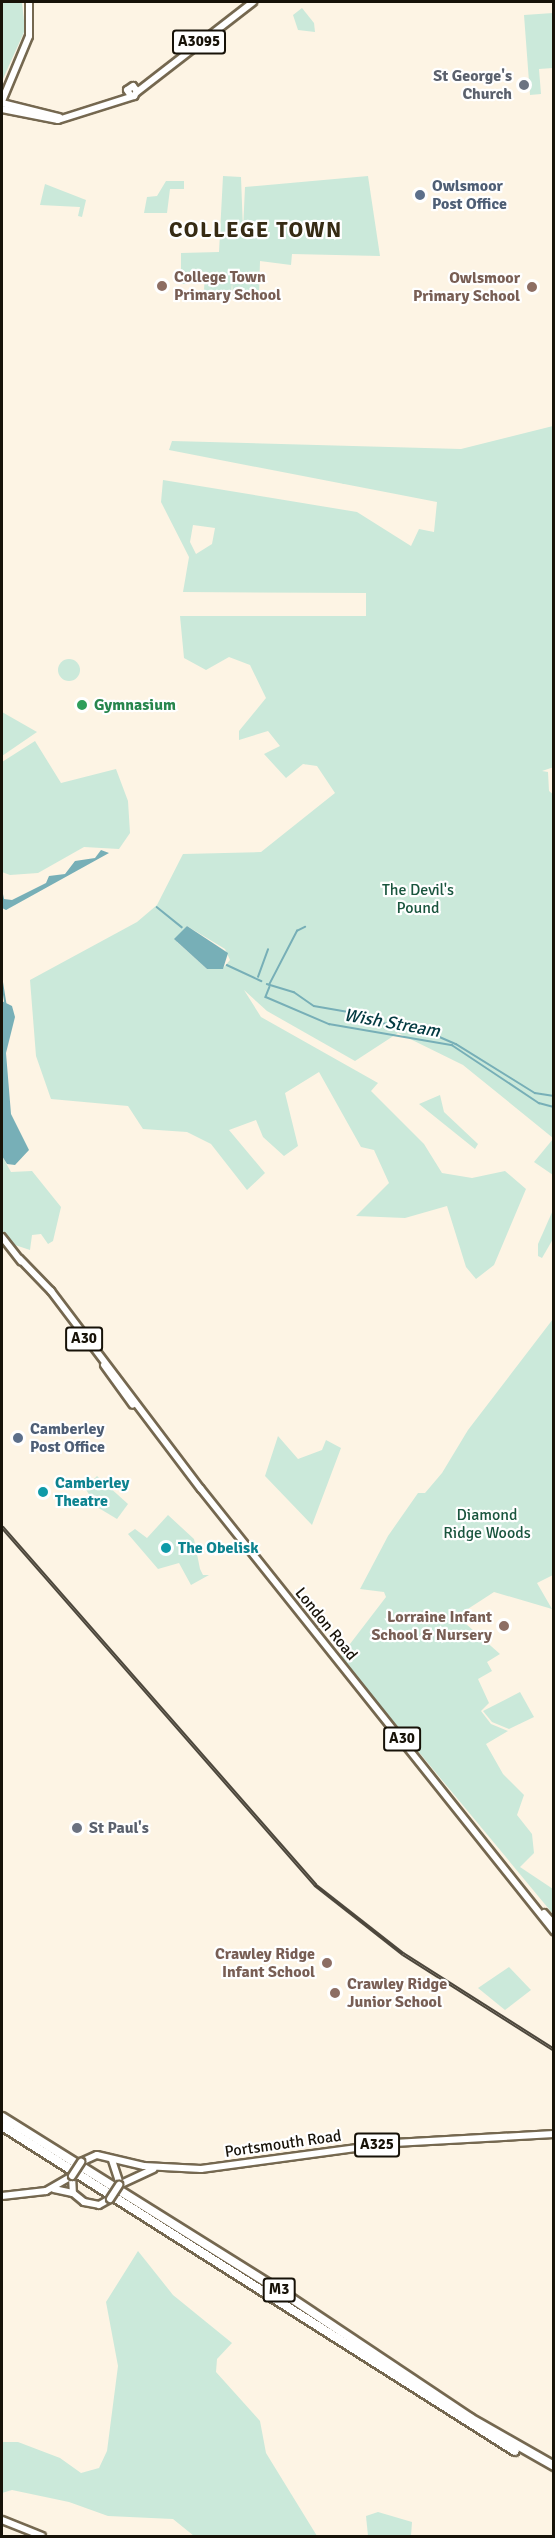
<!DOCTYPE html>
<html>
<head>
<meta charset="utf-8">
<style>
	body { margin:0 }
	#map { position:relative; width:555px; height:2538px; overflow:hidden; background:#fdf4e4; font-family:Signika,sans-serif }
	div>[style] { position:absolute }
	[style*='--x'] { left:calc(var(--x)*1px); top:calc(var(--y)*1px); width:calc(var(--w)*1px); rotate:calc(var(--a)*1deg) }
	.green>* { inset:0; background:#cbe9da }
	.round { border-radius:50% }
	.water>* { inset:0; background:#77afb7 }
	.stream>* { height:1.5px; margin:-0.75px; padding:0 0.75px; transform-origin:0.75px; border-radius:0.75px; background:#77afb7 }
	.roads { filter:drop-shadow(2px 0 #756850) drop-shadow(-2px 0 #756850) drop-shadow(0 2px #756850) drop-shadow(0 -2px #756850) }
	.major>* { height:6px; margin:-3px; padding:0 3px; transform-origin:3px; border-radius:3px; background:#fff }
	.highway>* { height:8px; margin:-4px; padding:0 4px; transform-origin:4px; border-radius:4px; background:#fff }
	.rail>* { height:4px; margin-top:-2px; transform-origin:0; background:repeating-linear-gradient(90deg,#fff 0 4.5px,#4d473c 0 9px); box-sizing:border-box; border-block:2px solid #4d473c }
	.bridges { filter:drop-shadow(2px 0 #756850) drop-shadow(-2px 0 #756850) drop-shadow(0 2px #756850) drop-shadow(0 -2px #756850) }
	.major-bridge>* { height:6px; margin:-3px; padding:0 3px; transform-origin:3px; border-radius:3px; background:#fff }
	.dots>* { width:16px; height:16px; translate:-50% -50%; box-sizing:border-box; border:3px solid #fff; border-radius:50% }
	span { translate:-50% -50%; white-space:nowrap; text-align:center; line-height:1.15; -webkit-text-stroke:4.5px #fff; paint-order:stroke }
	.shield-label span { padding:2px 4px; background:#fff; border:2px solid; border-radius:4px; -webkit-text-stroke-width:0 }
	.shield-label { font-size:15px; color:#171208; font-weight:700 }
	.worship-label { font-size:16px; color:#5b616d; font-weight:700 }
	.right { translate:-100% -50%; text-align:right }
	.left { translate:0 -50%; text-align:left }
	.service-label { font-size:16px; color:#4e5e75; font-weight:700 }
	.education-label { font-size:16px; color:#785e54; font-weight:700 }
	.leisure-label { font-size:16px; color:#27864d; font-weight:700 }
	.park-label { font-size:16px; color:#1a553e }
	.culture-label { font-size:16px; color:#0d838f; font-weight:700 }
	.street-label { font-size:16px; color:#171208 }
	.water-label { font-size:18px; color:#033a41; font-style:italic }
	.district-label { font-size:22px; color:#362b14; font-weight:700; letter-spacing:1.5px }
	.frame { position:absolute; inset:0; border:3px solid #171208; pointer-events:none }
</style>
</head>
<body>
<div id="map">
	<div class="green">
		<div style="clip-path:polygon(2px 2px,22px 2px,25px 30px,2px 81px)"></div>
		<div style="clip-path:polygon(302px 8px,314px 23px,315px 32px,298px 30px,293px 15px)"></div>
		<div style="clip-path:polygon(553px 13px,553px 68px,539px 69px,541px 94px,530px 95px,524px 15px)"></div>
		<div style="clip-path:polygon(223px 176px,241px 177px,243px 230px,245px 187px,368px 176px,380px 256px,292px 254px,291px 265px,260px 261px,259px 296px,233px 296px,232px 282px,231px 296px,180px 292px,204px 290px,205px 272px,190px 271px,189px 284px,181px 284px,181px 253px,219px 252px)"></div>
		<div style="clip-path:polygon(166px 181px,184px 181px,184px 189px,170px 189px,167px 213px,144px 213px,147px 197px,157px 196px)"></div>
		<div style="clip-path:polygon(45px 184px,86px 200px,82px 217px,78px 216px,80px 207px,40px 205px)"></div>
		<div style="clip-path:polygon(evenodd,553px 426px,554px 767px,542px 771px,548px 772px,549px 791px,554px 795px,553px 1138px,463px 1065px,398px 1033px,355px 1061px,267px 1011px,244px 990px,261px 1017px,378px 1083px,371px 1091px,424px 1144px,442px 1173px,472px 1178px,505px 1171px,526px 1189px,494px 1265px,476px 1279px,466px 1267px,447px 1206px,405px 1218px,356px 1216px,389px 1183px,374px 1150px,361px 1147px,319px 1072px,285px 1093px,298px 1146px,284px 1156px,263px 1137px,256px 1120px,229px 1130px,265px 1173px,247px 1190px,211px 1144px,187px 1132px,143px 1129px,128px 1106px,51px 1099px,36px 1056px,30px 980px,137px 922px,157px 905px,183px 854px,261px 852px,335px 793px,317px 766px,303px 764px,286px 778px,264px 754px,280px 746px,268px 731px,239px 740px,239px 731px,266px 698px,250px 665px,229px 657px,206px 670px,184px 658px,180px 616px,366px 616px,366px 593px,183px 592px,189px 557px,161px 502px,163px 480px,357px 512px,411px 546px,419px 529px,434px 532px,437px 502px,169px 450px,172px 441px,461px 449px,553px 426px,193px 525px,215px 528px,212px 544px,196px 554px,190px 542px,193px 525px,553px 426px,187px 926px,225px 949px,230px 960px,223px 968px,207px 969px,177px 942px,187px 926px)"></div>
		<div class="round" style="left:58px;top:659px;width:22px;height:22px"></div>
		<div style="clip-path:polygon(2px 712px,37px 732px,2px 756px)"></div>
		<div style="clip-path:polygon(35px 741px,61px 783px,116px 769px,128px 801px,130px 833px,119px 849px,84px 847px,38px 873px,10px 875px,2px 872px,2px 762px)"></div>
		<div style="clip-path:polygon(440px 1095px,444px 1112px,478px 1144px,475px 1149px,419px 1104px)"></div>
		<div style="clip-path:polygon(553px 1139px,554px 1175px,553px 1175px,534px 1162px)"></div>
		<div style="clip-path:polygon(2px 1156px,11px 1172px,32px 1171px,61px 1207px,53px 1241px,48px 1244px,41px 1234px,32px 1235px,30px 1250px,12px 1244px,2px 1230px)"></div>
		<div style="clip-path:polygon(553px 1210px,553px 1239px,542px 1258px,538px 1256px,538px 1244px)"></div>
		<div style="clip-path:polygon(553px 1319px,553px 1575px,537px 1583px,552px 1609px,494px 1592px,457px 1616px,500px 1654px,487px 1662px,492px 1671px,478px 1679px,489px 1703px,481px 1711px,491px 1724px,508px 1731px,486px 1744px,503px 1774px,524px 1795px,517px 1815px,532px 1834px,534px 1853px,520px 1867px,553px 1889px,553px 1914px,340px 1657px,386px 1597px,384px 1592px,360px 1589px,388px 1536px,418px 1493px,425px 1493px,442px 1473px,468px 1430px)"></div>
		<div style="clip-path:polygon(278px 1436px,298px 1459px,322px 1450px,326px 1440px,341px 1448px,312px 1525px,265px 1476px)"></div>
		<div style="clip-path:polygon(97px 1476px,128px 1504px,117px 1519px,97px 1507px,85px 1488px)"></div>
		<div style="clip-path:polygon(168px 1515px,194px 1539px,200px 1569px,203px 1575px,209px 1575px,191px 1585px,179px 1563px,158px 1569px,128px 1534px,135px 1529px,147px 1538px)"></div>
		<div style="clip-path:polygon(520px 1692px,534px 1717px,509px 1729px,492px 1722px,483px 1711px)"></div>
		<div style="clip-path:polygon(509px 1967px,531px 1990px,505px 2010px,478px 1988px)"></div>
		<div style="clip-path:polygon(138px 2251px,173px 2295px,232px 2343px,217px 2359px,216px 2372px,260px 2421px,266px 2453px,317px 2536px,194px 2536px,173px 2519px,108px 2516px,69px 2502px,12px 2490px,2px 2493px,2px 2442px,18px 2442px,60px 2458px,81px 2473px,99px 2468px,107px 2451px,118px 2366px,106px 2302px)"></div>
		<div style="clip-path:polygon(378px 2512px,412px 2522px,411px 2536px,368px 2536px,366px 2516px)"></div>
	</div>
	<div class="water">
		<div style="clip-path:polygon(101px 850px,109px 853px,6px 910px,2px 908px,2px 889px,4px 899px,12px 900px,46px 883px,49px 876px,65px 874px,75px 861px,95px 858px)"></div>
		<div style="clip-path:polygon(187px 926px,228px 953px,223px 969px,207px 969px,174px 939px)"></div>
		<div style="clip-path:polygon(2px 1001px,12px 1006px,15px 1017px,6px 1053px,11px 1114px,29px 1150px,15px 1165px,7px 1164px,2px 1156px)"></div>
	</div>
	<div class="stream">
		<div style="--x:157;--y:907;--w:32;--a:39"></div>
		<div style="--x:227;--y:965;--w:38;--a:25"></div>
		<div style="--x:258;--y:977;--w:29;--a:-70"></div>
		<div style="--x:2;--y:979;--w:24;--a:81"></div>
		<div style="--x:267;--y:984;--w:28;--a:17"></div>
		<div style="--x:294;--y:992;--w:24;--a:35"></div>
		<div style="--x:314;--y:1006;--w:39;--a:10"></div>
		<div style="--x:352;--y:1013;--w:11;--a:56"></div>
		<div style="--x:358;--y:1022;--w:54;--a:3.2"></div>
		<div style="--x:412;--y:1025;--w:48;--a:23.4"></div>
		<div style="--x:456;--y:1044;--w:93;--a:31.8"></div>
		<div style="--x:535;--y:1093;--w:19;--a:9"></div>
		<div style="--x:269;--y:985;--w:61;--a:-62.6"></div>
		<div style="--x:297;--y:931;--w:9;--a:-27"></div>
		<div style="--x:270;--y:987;--w:11;--a:112"></div>
		<div style="--x:266;--y:997;--w:69;--a:23.2"></div>
		<div style="--x:329;--y:1024;--w:125;--a:9.7"></div>
		<div style="--x:452;--y:1045;--w:105;--a:33.7"></div>
		<div style="--x:539;--y:1103;--w:16;--a:15"></div>
	</div>
	<div class="roads">
		<div class="major">
			<div style="--x:137;--y:92;--w:147;--a:-37.8"></div>
			<div style="--x:2;--y:101;--w:70;--a:-67.4"></div>
			<div style="--x:29;--y:36;--w:34;--a:-90"></div>
			<div style="--x:2;--y:103;--w:59;--a:13.8"></div>
			<div style="--x:2;--y:109;--w:57;--a:11.1"></div>
			<div style="--x:58;--y:120;--w:80;--a:-17.5"></div>
			<div style="--x:134;--y:96;--w:6;--a:-59"></div>
			<div style="--x:137;--y:91;--w:6;--a:-129"></div>
			<div style="--x:133;--y:86;--w:7;--a:146"></div>
			<div style="--x:127;--y:90;--w:7;--a:56"></div>
			<div style="--x:2;--y:1237;--w:31;--a:52"></div>
			<div style="--x:20;--y:1259;--w:45;--a:45.9"></div>
			<div style="--x:51;--y:1291;--w:248;--a:52.9"></div>
			<div style="--x:201;--y:1489;--w:566;--a:51.39"></div>
			<div style="--x:104;--y:1365;--w:49;--a:54.1"></div>
			<div style="--x:544;--y:1913;--w:15;--a:48"></div>
			<div style="--x:112;--y:2160;--w:25;--a:72"></div>
			<div style="--x:81;--y:2162;--w:17;--a:-24"></div>
			<div style="--x:97;--y:2155;--w:48;--a:13.2"></div>
			<div style="--x:144;--y:2166;--w:57;--a:3"></div>
			<div style="--x:201;--y:2169;--w:195;--a:-7.7"></div>
			<div style="--x:394;--y:2143;--w:160;--a:-3.2"></div>
			<div style="--x:72;--y:2176;--w:17;--a:87"></div>
			<div style="--x:73;--y:2193;--w:14;--a:39"></div>
			<div style="--x:84;--y:2202;--w:15;--a:11"></div>
			<div style="--x:99;--y:2205;--w:13;--a:-29"></div>
			<div style="--x:119;--y:2185;--w:38;--a:-25"></div>
			<div style="--x:54;--y:2189;--w:19;--a:12"></div>
			<div style="--x:2;--y:2196;--w:44;--a:-6.5"></div>
			<div style="--x:46;--y:2191;--w:30;--a:-30"></div>
			<div style="--x:2;--y:2520;--w:43;--a:21.8"></div>
		</div>
		<div class="highway">
			<div style="--x:2;--y:2117;--w:327;--a:32"></div>
			<div style="--x:279;--y:2290;--w:230;--a:33.8"></div>
			<div style="--x:470;--y:2418;--w:97;--a:29.7"></div>
			<div style="--x:2;--y:2126;--w:607;--a:32.36"></div>
		</div>
	</div>
	<div class="rail">
		<div style="--x:2;--y:1527;--w:476;--a:48.8"></div>
		<div style="--x:315;--y:1885;--w:112;--a:38.1"></div>
		<div style="--x:403;--y:1954;--w:179;--a:32.4"></div>
	</div>
	<div class="bridges">
		<div class="major-bridge">
			<div style="--x:72;--y:2176;--w:17;--a:-57"></div>
			<div style="--x:110;--y:2199;--w:17;--a:-57"></div>
		</div>
	</div>
	<div class="dots">
		<div style="left:524px;top:85px;background:#6b7280"></div>
		<div style="left:420px;top:195px;background:#5c6f8a"></div>
		<div style="left:162px;top:286px;background:#8d6e63"></div>
		<div style="left:532px;top:287px;background:#8d6e63"></div>
		<div style="left:82px;top:705px;background:#2e9e5b"></div>
		<div style="left:18px;top:1438px;background:#5c6f8a"></div>
		<div style="left:43px;top:1492px;background:#0f9aa8"></div>
		<div style="left:166px;top:1548px;background:#0f9aa8"></div>
		<div style="left:504px;top:1626px;background:#8d6e63"></div>
		<div style="left:77px;top:1828px;background:#6b7280"></div>
		<div style="left:327px;top:1963px;background:#8d6e63"></div>
		<div style="left:335px;top:1993px;background:#8d6e63"></div>
	</div>
	<div class="shield-label">
		<span style="left:199px;top:42px">A3095</span>
		<span style="left:84px;top:1339px">A30</span>
		<span style="left:402px;top:1739px">A30</span>
		<span style="left:377px;top:2145px">A325</span>
		<span style="left:279px;top:2290px">M3</span>
	</div>
	<div class="worship-label">
		<span class="right" style="left:512px;top:85px">St George's<br>Church</span>
		<span class="left" style="left:89px;top:1828px">St Paul's</span>
	</div>
	<div class="service-label">
		<span class="left" style="left:432px;top:195px">Owlsmoor<br>Post Office</span>
		<span class="left" style="left:30px;top:1438px">Camberley<br>Post Office</span>
	</div>
	<div class="education-label">
		<span class="left" style="left:174px;top:286px">College Town<br>Primary School</span>
		<span class="right" style="left:520px;top:287px">Owlsmoor<br>Primary School</span>
		<span class="right" style="left:492px;top:1626px">Lorraine Infant<br>School &amp; Nursery</span>
		<span class="right" style="left:315px;top:1963px">Crawley Ridge<br>Infant School</span>
		<span class="left" style="left:347px;top:1993px">Crawley Ridge<br>Junior School</span>
	</div>
	<div class="leisure-label">
		<span class="left" style="left:94px;top:705px">Gymnasium</span>
	</div>
	<div class="park-label">
		<span style="left:418px;top:899px">The Devil's<br>Pound</span>
		<span style="left:487px;top:1524px">Diamond<br>Ridge Woods</span>
	</div>
	<div class="culture-label">
		<span class="left" style="left:55px;top:1492px">Camberley<br>Theatre</span>
		<span class="left" style="left:178px;top:1548px">The Obelisk</span>
	</div>
	<div class="street-label">
		<span style="left:326px;top:1624px;rotate:51deg">London Road</span>
		<span style="left:283px;top:2144px;rotate:-8deg">Portsmouth Road</span>
	</div>
	<div class="water-label">
		<span style="left:392px;top:1023px;rotate:10deg">Wish Stream</span>
	</div>
	<div class="district-label">
		<span style="left:256px;top:230px">COLLEGE TOWN</span>
	</div>
	<div class="frame"></div>
</div>
</body>
</html>
